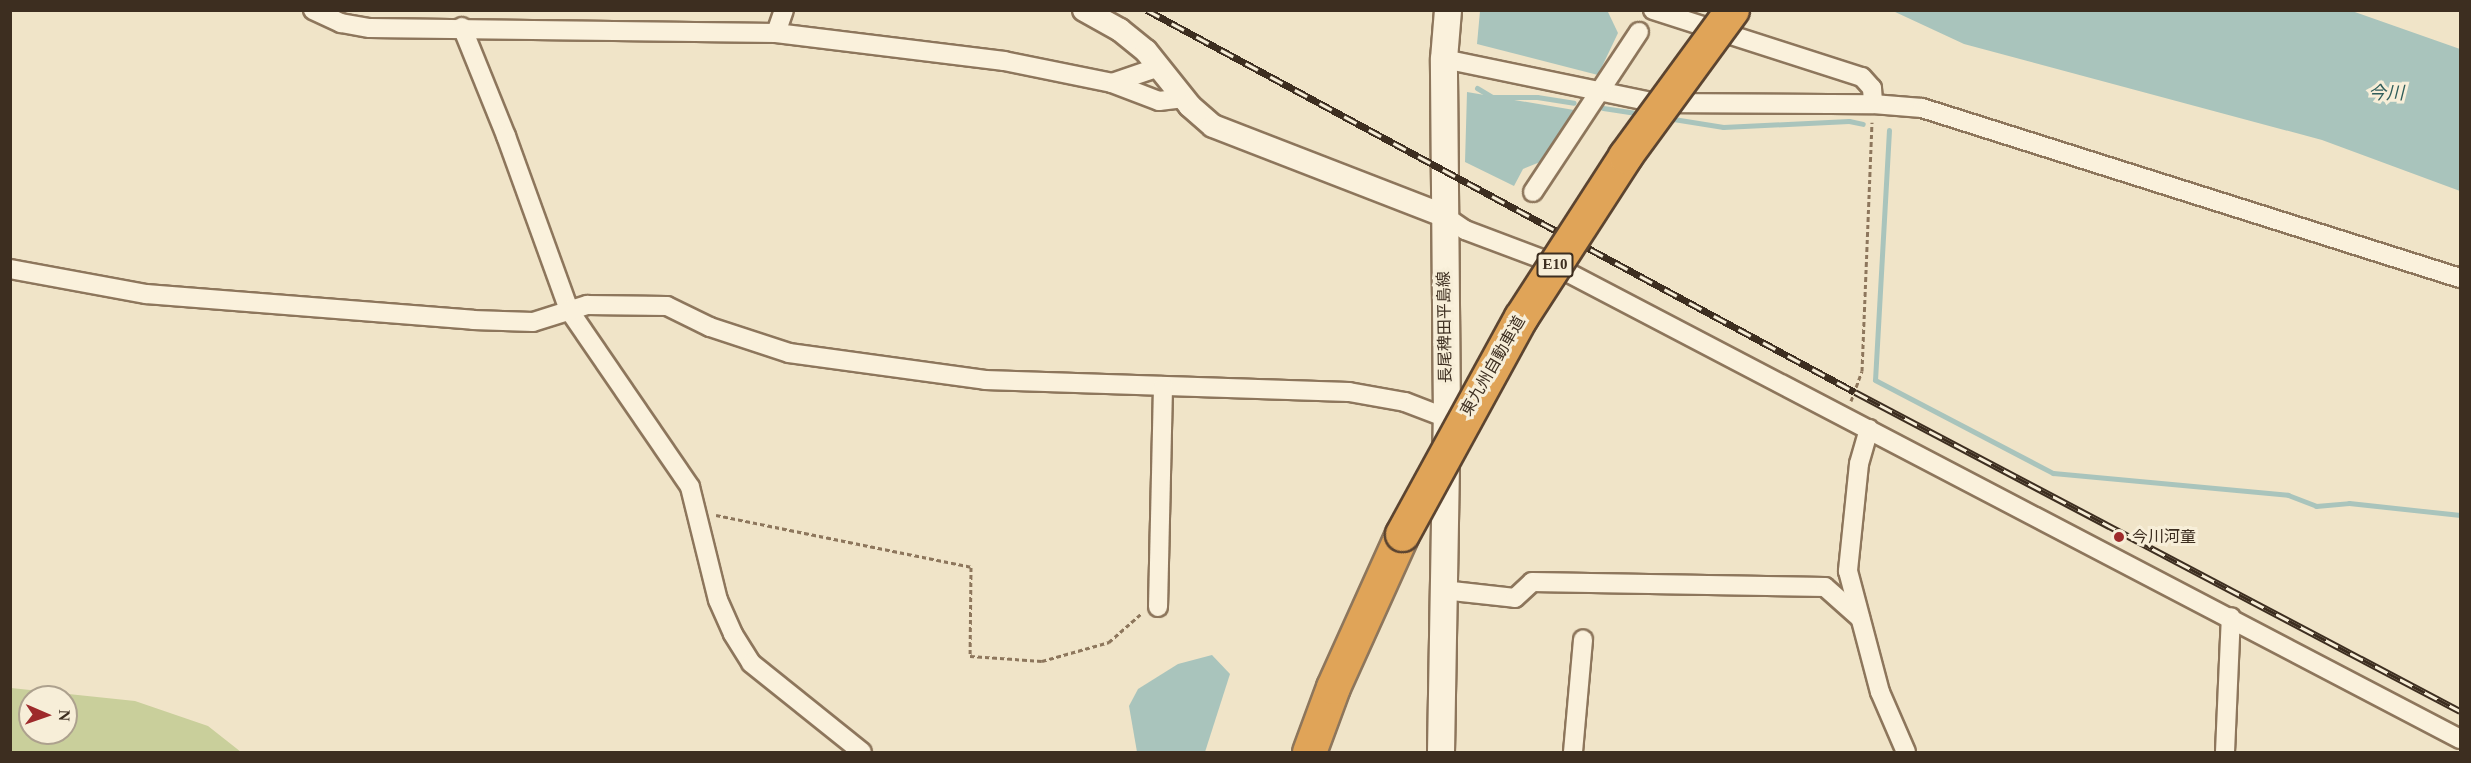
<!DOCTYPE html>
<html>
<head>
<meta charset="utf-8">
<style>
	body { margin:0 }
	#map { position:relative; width:2471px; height:763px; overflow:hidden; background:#f0e4c8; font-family:"Times New Roman","Noto Sans JP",serif }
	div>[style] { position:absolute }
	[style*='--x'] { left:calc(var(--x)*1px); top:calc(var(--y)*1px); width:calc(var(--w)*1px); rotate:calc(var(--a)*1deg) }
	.green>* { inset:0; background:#c9cf9b }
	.water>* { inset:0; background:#a9c4bc }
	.stream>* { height:5px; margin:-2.5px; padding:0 2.5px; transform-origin:2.5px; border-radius:2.5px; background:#a9c4bc }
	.path>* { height:3px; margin-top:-1.5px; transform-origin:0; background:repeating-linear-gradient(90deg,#8d765c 0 4.5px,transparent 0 7.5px) }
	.roads { filter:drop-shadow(2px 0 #8d765c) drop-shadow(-2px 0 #8d765c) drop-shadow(0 2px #8d765c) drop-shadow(0 -2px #8d765c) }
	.minor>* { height:18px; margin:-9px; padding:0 9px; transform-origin:9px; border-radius:9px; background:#faf1dc }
	.tertiary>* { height:22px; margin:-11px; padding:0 11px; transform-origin:11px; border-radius:11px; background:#faf1dc }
	.secondary>* { height:26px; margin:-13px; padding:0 13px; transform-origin:13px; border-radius:13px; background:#faf1dc }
	.motorway>* { height:33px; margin:-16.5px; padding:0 16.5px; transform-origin:16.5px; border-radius:16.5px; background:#e0a458 }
	.rail>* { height:7px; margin-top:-3.5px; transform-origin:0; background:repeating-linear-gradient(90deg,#f7eed8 0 14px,#3d2e20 0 28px); box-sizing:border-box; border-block:2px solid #3d2e20 }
	.bridges { filter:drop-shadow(2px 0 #5b4430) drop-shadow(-2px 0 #5b4430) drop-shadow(0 2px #5b4430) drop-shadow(0 -2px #5b4430) }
	.motorway-bridge>* { height:33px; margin:-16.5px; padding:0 16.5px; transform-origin:16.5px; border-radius:16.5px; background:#e0a458 }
	.dots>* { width:16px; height:16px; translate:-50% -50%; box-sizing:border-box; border:3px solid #f7eed8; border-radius:50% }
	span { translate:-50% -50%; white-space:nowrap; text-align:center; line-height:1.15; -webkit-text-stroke:6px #f7eed8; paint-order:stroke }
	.shield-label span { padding:2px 4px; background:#f7eed8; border:2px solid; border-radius:4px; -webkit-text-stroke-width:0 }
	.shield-label { font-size:15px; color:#3d2e20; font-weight:700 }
	.street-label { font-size:16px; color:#3d2e20 }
	.poi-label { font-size:16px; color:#3d2e20 }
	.left { translate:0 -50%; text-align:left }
	.water-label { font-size:18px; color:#2f5d5a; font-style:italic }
	.frame { position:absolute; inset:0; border:12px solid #3d2e20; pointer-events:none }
	.north { position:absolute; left:18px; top:685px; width:60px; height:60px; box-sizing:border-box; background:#f7eed8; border:2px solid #ada18e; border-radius:50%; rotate:92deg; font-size:16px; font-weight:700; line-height:24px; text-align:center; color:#3d2e20 }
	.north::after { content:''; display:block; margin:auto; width:21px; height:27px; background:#9e2a2b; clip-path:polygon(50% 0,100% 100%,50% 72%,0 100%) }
</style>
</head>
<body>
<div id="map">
	<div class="green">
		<div style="clip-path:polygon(evenodd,11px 688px,135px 701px,208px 726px,241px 752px,11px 752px,11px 688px,30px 697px,66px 697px,66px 733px,30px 733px,30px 697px)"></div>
	</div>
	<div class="water">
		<div style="clip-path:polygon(1480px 11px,1601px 11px,1608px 12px,1618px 33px,1598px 75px,1477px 44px)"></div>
		<div style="clip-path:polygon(1893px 11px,2352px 11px,2460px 49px,2460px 191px,2322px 140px,1964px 44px)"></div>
		<div style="clip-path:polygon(1467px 92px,1574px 110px,1540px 162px,1523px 169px,1514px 186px,1465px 162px)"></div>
		<div style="clip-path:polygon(1212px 655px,1230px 674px,1205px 752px,1137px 752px,1129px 706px,1138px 689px,1178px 664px)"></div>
	</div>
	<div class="stream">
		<div style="--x:1477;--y:88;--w:17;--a:31"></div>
		<div style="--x:1492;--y:97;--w:45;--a:0"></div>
		<div style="--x:1537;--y:97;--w:37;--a:9"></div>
		<div style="--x:1603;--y:108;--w:40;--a:8.5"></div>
		<div style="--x:1667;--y:118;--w:57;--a:9.1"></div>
		<div style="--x:1723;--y:127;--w:126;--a:-2.7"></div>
		<div style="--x:1849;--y:121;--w:14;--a:12"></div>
		<div style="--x:1889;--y:130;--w:250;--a:93.2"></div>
		<div style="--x:1875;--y:380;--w:201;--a:27.6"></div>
		<div style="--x:2053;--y:473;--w:236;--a:5.3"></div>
		<div style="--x:2288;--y:495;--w:30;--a:21"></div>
		<div style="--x:2316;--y:506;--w:33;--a:-5"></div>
		<div style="--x:2349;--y:503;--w:112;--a:6.2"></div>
	</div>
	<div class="path">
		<div style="--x:1851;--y:401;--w:32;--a:-70"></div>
		<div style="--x:1862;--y:371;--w:249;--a:-87.7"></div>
		<div style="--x:716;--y:515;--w:260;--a:11.5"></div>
		<div style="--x:971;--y:567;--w:89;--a:90.6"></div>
		<div style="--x:970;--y:656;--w:72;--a:4"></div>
		<div style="--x:1042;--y:661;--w:70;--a:-15.8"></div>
		<div style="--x:1109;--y:642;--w:44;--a:-41.3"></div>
	</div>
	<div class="roads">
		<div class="minor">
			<div style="--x:313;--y:10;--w:31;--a:25"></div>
			<div style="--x:341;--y:23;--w:29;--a:10"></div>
			<div style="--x:370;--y:28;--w:406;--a:0.7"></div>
			<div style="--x:776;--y:33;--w:230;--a:7"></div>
			<div style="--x:1004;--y:61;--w:110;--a:11.5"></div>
			<div style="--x:1112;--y:83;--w:50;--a:21"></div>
			<div style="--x:1159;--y:101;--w:25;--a:-7"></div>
			<div style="--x:1653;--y:10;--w:219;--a:17.8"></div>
			<div style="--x:1862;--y:77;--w:15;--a:48"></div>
			<div style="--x:1872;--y:88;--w:16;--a:86"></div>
			<div style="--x:1873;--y:104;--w:49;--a:4.7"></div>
			<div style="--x:1922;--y:108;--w:564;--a:17.54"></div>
			<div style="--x:462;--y:27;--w:118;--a:68"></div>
			<div style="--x:506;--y:136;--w:185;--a:70.1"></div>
			<div style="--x:569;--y:310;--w:214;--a:55.6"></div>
			<div style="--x:690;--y:487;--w:116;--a:76.1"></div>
			<div style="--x:718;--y:600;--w:37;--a:66"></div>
			<div style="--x:733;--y:634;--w:34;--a:58"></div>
			<div style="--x:751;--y:663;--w:142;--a:38.7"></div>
			<div style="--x:776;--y:33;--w:24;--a:-71"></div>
			<div style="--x:1444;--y:59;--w:217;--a:11.7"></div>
			<div style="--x:1656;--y:103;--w:217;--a:0.3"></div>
			<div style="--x:1112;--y:83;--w:50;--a:-18.8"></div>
			<div style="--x:1533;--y:192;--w:192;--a:-56.5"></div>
			<div style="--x:1443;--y:215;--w:27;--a:34"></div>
			<div style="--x:1465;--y:230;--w:82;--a:20.6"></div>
			<div style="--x:1542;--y:259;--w:1036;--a:27.6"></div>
			<div style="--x:10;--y:269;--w:138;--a:10.4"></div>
			<div style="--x:146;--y:294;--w:328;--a:4.5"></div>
			<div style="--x:473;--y:320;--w:60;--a:1.9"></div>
			<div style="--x:533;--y:322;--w:57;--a:-17.5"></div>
			<div style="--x:587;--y:305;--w:80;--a:0.7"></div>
			<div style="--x:667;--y:306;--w:48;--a:26"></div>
			<div style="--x:710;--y:327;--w:83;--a:18.2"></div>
			<div style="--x:789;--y:353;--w:198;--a:7.8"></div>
			<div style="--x:985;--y:380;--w:364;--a:1.9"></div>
			<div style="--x:1349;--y:392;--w:57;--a:10.1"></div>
			<div style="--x:1405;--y:402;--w:45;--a:20.9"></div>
			<div style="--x:1869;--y:429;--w:36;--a:106"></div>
			<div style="--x:1859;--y:464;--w:108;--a:95.9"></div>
			<div style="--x:1848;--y:571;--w:125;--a:75.2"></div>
			<div style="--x:1880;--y:692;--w:65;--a:66.6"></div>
			<div style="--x:1443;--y:590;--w:72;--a:6.3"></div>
			<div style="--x:1515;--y:598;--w:23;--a:-43"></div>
			<div style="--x:1532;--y:582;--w:293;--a:1"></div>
			<div style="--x:1825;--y:587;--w:47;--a:41.5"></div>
			<div style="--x:1158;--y:607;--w:221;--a:-88.7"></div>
			<div style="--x:1573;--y:752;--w:113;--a:-84.9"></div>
			<div style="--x:2225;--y:752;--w:135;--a:-87.5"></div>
		</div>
		<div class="tertiary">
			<div style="--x:1084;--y:10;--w:41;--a:29.1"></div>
			<div style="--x:1120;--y:30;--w:33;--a:39"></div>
			<div style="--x:1146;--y:51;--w:70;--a:51.3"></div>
			<div style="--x:1190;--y:106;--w:30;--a:41"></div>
			<div style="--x:1213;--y:126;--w:247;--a:21.2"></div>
		</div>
		<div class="secondary">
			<div style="--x:1441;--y:752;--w:334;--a:-89"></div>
			<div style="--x:1447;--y:418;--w:359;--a:-90.5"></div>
			<div style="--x:1444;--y:59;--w:49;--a:-85.3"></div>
		</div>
		<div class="motorway">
			<div style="--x:1309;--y:752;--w:69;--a:-69.7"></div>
			<div style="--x:1333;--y:687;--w:168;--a:-65.7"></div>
		</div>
	</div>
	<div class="rail">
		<div style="--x:1147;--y:10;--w:804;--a:28.35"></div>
		<div style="--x:1855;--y:392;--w:684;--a:27.8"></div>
	</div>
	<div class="bridges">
		<div class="motorway-bridge">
			<div style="--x:1402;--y:534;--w:247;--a:-61.3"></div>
			<div style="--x:1521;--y:317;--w:192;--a:-57.1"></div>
			<div style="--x:1625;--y:156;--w:181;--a:-53.8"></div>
		</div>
	</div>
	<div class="dots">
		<div style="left:2119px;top:537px;background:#9e2a2b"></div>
	</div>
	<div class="shield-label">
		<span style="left:1555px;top:265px">E10</span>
	</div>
	<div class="street-label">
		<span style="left:1445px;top:327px;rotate:-91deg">長尾稗田平島線</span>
		<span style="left:1493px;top:366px;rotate:-60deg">東九州自動車道</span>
	</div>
	<div class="poi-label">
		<span class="left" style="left:2132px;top:537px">今川河童</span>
	</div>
	<div class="water-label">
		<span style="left:2386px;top:93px">今川</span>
	</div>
	<div class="frame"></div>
	<div class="north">N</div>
</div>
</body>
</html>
